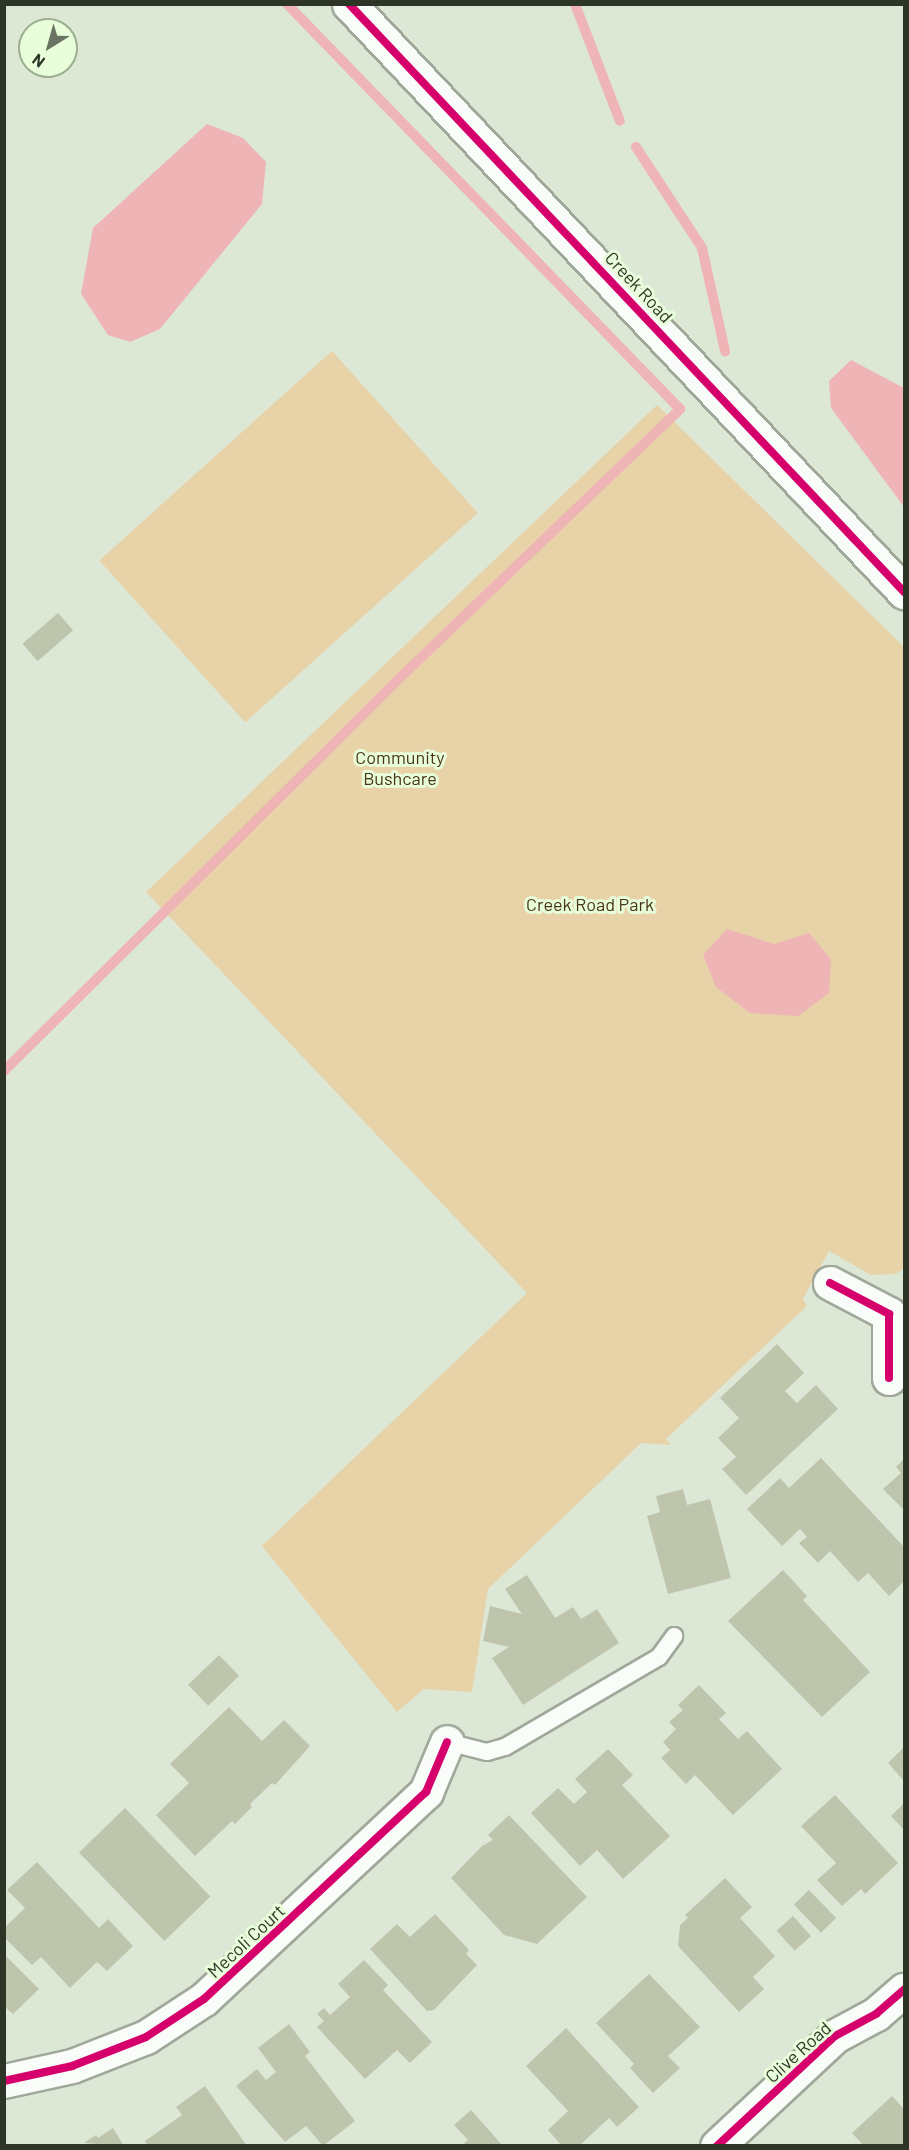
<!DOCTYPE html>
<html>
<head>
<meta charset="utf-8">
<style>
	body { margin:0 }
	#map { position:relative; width:909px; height:2150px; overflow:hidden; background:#dce8d5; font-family:Barlow,sans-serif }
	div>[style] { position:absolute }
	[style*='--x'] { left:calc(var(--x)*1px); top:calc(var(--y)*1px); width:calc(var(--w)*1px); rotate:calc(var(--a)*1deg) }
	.green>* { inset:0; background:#e8d2a7; transform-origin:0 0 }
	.water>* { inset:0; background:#eeb4b6 }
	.stream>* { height:10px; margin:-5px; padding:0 5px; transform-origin:5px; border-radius:5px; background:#eeb4b6 }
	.building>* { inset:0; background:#bfc5ad; transform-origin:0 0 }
	.roads { filter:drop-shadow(2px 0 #a0a89a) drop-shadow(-2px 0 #a0a89a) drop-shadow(0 2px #a0a89a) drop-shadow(0 -2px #a0a89a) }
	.lane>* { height:16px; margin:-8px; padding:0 8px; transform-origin:8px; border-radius:8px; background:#fafcf9 }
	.street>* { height:33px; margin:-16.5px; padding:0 16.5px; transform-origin:16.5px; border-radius:16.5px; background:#fafcf9 }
	.cycleway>* { height:8px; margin:-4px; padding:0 4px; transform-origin:4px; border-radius:4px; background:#d6006c }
	span { translate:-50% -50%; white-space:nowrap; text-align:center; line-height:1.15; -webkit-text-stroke:6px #e8fdda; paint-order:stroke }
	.street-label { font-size:18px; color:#2d3527 }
	.park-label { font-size:18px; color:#4a3417 }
	.frame { position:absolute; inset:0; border:6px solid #2d3527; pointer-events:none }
	.north { position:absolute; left:18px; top:18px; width:60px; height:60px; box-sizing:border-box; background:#e8fdda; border:2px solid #9dad92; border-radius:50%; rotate:217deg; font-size:16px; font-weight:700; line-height:24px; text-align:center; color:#2d3527 }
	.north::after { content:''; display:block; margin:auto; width:21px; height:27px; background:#6a7464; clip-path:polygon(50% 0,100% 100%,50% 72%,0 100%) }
</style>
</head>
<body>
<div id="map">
	<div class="green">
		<div style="left:332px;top:351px;width:218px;height:313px;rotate:48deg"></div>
		<div style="clip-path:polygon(657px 405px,904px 647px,904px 1268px,896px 1274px,871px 1275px,829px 1251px,803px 1299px,807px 1306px,666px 1439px,671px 1445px,641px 1443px,488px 1589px,472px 1692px,424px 1689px,397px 1712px,262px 1546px,527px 1293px,146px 892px)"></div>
	</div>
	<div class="water">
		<div style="clip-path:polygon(207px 124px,243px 138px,266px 162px,262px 204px,160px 329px,130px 342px,108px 335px,81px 294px,93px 228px)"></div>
		<div style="clip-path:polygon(851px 360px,904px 388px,904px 507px,831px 408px,829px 381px)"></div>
		<div style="clip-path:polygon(727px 929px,774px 944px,809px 933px,831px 959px,829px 993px,798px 1016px,750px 1013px,716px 987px,703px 955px)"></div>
	</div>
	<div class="stream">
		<div style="--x:575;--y:4;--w:125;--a:69"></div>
		<div style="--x:636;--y:147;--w:121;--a:56.8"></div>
		<div style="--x:702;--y:248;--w:106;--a:77.4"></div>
		<div style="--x:4;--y:1071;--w:566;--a:-44.79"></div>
		<div style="--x:406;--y:672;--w:380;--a:-43.8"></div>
		<div style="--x:680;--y:409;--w:564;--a:-134.14"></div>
	</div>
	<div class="building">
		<div style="left:58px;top:613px;width:23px;height:47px;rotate:49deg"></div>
		<div style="clip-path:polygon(777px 1344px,804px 1373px,785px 1391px,797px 1403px,816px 1385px,838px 1409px,746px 1495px,722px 1469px,736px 1457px,718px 1438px,739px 1418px,720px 1398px)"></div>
		<div style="clip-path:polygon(821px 1458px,904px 1547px,904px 1581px,889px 1596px,868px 1573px,858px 1582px,830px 1551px,818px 1563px,799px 1543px,807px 1537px,800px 1529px,782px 1546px,747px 1509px,780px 1478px,789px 1488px)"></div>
		<div style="clip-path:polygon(904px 1459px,904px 1508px,903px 1509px,883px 1489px,901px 1473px,896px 1467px)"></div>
		<div style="clip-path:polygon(683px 1489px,687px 1505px,710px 1499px,731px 1578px,668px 1594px,647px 1516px,660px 1512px,656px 1496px)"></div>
		<div style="clip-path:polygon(783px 1570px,807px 1596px,803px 1600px,870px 1672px,822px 1717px,728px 1621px)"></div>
		<div style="clip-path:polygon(527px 1575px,555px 1618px,573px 1607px,581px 1619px,597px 1609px,619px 1643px,523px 1705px,492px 1658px,509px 1647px,483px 1641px,490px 1606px,522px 1614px,505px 1589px)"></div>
		<div style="left:219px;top:1655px;width:29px;height:43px;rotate:46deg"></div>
		<div style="clip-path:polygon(699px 1685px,726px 1713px,719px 1719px,738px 1739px,747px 1731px,782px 1769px,733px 1815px,695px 1775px,686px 1784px,661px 1758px,670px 1750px,663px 1742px,676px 1729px,669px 1722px,683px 1710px,678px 1705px)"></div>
		<div style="clip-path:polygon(229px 1707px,262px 1741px,284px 1720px,310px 1746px,275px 1785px,272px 1783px,250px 1804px,252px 1807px,235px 1824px,232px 1821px,195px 1856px,156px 1815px,189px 1783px,170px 1764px)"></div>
		<div style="clip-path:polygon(904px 1747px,904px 1781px,888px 1763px)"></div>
		<div style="clip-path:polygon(608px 1749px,633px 1775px,622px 1785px,670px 1836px,623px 1879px,597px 1850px,580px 1866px,531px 1813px,558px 1788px,574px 1804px,587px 1792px,575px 1779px)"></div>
		<div style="clip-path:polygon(835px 1795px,898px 1863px,865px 1894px,861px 1889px,842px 1906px,817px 1880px,836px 1863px,801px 1826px)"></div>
		<div style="clip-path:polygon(904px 1803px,904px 1830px,891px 1816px)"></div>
		<div style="left:125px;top:1808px;width:123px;height:64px;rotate:46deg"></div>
		<div style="clip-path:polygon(509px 1815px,587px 1897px,537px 1944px,504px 1935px,451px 1878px,482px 1846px,493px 1840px,488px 1835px)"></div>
		<div style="clip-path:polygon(37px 1862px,99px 1928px,108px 1919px,133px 1946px,107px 1971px,97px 1962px,70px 1988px,41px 1957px,32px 1965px,4px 1937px,4px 1928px,25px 1908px,7px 1890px)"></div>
		<div style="clip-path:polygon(725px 1878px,752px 1907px,740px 1918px,775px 1956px,753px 1977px,764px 1989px,739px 2012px,678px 1946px,680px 1925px,688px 1918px,685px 1915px)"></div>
		<div style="left:809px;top:1890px;width:39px;height:21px;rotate:46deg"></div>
		<div style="clip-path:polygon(435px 1914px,469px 1950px,466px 1954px,477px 1965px,434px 2010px,427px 2011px,370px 1949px,397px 1924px,410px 1937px)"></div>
		<div style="left:793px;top:1916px;width:27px;height:22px;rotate:48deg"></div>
		<div style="clip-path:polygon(4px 1954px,39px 1989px,13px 2014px,4px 2006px)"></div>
		<div style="clip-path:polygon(364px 1960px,388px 1985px,383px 1990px,432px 2042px,410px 2063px,397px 2050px,365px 2079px,317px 2027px,324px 2021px,317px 2014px,324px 2008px,330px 2015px,350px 1997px,338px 1984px)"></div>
		<div style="clip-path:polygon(649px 1974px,700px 2027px,668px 2056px,680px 2068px,653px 2093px,630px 2068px,634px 2064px,596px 2023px)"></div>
		<div style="clip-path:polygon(289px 2024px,310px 2052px,305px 2056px,355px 2121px,323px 2146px,306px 2126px,285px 2142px,236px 2086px,257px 2069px,266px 2080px,276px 2072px,258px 2048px)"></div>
		<div style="clip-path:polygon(566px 2028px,639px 2107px,617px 2127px,609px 2118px,579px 2146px,562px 2146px,548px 2130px,568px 2111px,526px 2066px)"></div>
		<div style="clip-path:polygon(205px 2086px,247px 2146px,148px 2146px,145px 2141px,182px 2115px,176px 2107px)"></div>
		<div style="clip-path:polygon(892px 2096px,904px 2109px,904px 2146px,864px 2146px,852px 2133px)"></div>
		<div style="clip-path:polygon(471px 2110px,503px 2146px,461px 2146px,468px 2140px,454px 2125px)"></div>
		<div style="clip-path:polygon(113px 2128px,124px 2146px,84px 2143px,96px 2135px,98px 2138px)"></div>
	</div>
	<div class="roads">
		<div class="lane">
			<div style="--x:447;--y:1742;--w:41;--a:14"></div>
			<div style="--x:487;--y:1752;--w:19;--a:-16"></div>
			<div style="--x:505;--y:1747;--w:178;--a:-30.3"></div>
			<div style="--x:659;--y:1657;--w:26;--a:-54"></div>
		</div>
		<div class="street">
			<div style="--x:349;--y:4;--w:809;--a:46.65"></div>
			<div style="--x:830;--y:1283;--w:67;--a:27.7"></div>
			<div style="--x:889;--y:1314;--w:64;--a:90"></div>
			<div style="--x:4;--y:2081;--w:70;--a:-12.4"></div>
			<div style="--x:72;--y:2066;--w:79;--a:-21.4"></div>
			<div style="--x:146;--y:2037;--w:69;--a:-33.2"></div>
			<div style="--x:204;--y:1999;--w:304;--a:-43"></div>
			<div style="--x:426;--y:1792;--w:54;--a:-67.2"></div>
			<div style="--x:717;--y:2146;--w:161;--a:-43"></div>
			<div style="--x:835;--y:2036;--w:47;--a:-28.2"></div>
			<div style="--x:876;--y:2014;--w:37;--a:-41"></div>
		</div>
	</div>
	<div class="cycleway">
		<div style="--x:349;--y:4;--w:809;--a:46.65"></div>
		<div style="--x:830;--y:1283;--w:67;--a:27.7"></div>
		<div style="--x:889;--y:1314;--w:64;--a:90"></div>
		<div style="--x:4;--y:2081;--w:70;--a:-12.4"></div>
		<div style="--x:72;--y:2066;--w:79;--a:-21.4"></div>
		<div style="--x:146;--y:2037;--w:69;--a:-33.2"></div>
		<div style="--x:204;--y:1999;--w:304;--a:-43"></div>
		<div style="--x:426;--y:1792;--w:54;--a:-67.2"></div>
		<div style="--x:717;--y:2146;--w:161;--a:-43"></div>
		<div style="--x:835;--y:2036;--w:47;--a:-28.2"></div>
		<div style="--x:876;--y:2014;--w:37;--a:-41"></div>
	</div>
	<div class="street-label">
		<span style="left:639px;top:287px;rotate:47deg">Creek Road</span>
		<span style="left:246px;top:1941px;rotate:-43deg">Mecoli Court</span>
		<span style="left:798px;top:2052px;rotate:-42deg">Clive Road</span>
	</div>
	<div class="park-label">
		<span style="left:400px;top:768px">Community<br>Bushcare</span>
		<span style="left:590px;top:904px">Creek Road Park</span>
	</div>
	<div class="frame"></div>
	<div class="north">N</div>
</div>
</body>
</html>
